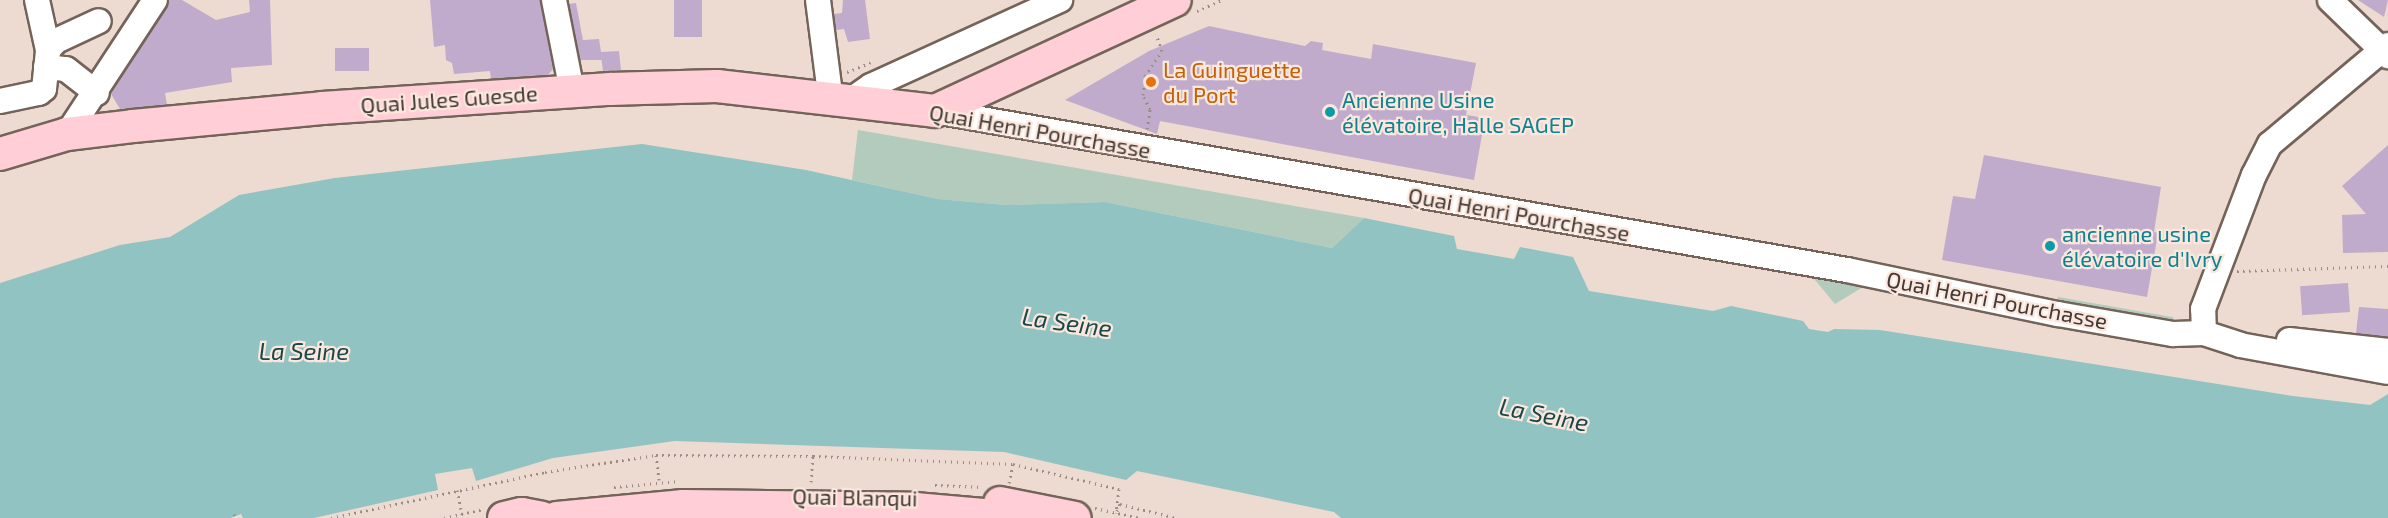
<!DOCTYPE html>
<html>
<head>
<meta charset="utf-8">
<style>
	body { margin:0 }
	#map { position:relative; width:2388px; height:518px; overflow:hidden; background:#eddad0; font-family:"Exo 2",sans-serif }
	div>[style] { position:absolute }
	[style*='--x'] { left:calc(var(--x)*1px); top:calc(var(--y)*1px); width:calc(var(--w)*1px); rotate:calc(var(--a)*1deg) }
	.green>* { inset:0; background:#b2cbbd; transform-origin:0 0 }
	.water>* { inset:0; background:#91c3c3 }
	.building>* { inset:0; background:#c1abcc; transform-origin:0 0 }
	.path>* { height:3px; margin-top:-1.5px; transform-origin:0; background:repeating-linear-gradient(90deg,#9b8d86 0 1.5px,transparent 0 6px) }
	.roads { filter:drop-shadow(2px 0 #736359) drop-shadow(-2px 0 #736359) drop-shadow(0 2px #736359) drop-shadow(0 -2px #736359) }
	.minor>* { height:24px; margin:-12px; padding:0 12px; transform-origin:12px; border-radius:12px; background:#fff }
	.major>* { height:32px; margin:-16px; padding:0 16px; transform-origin:16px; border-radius:16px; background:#ffced6 }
	.dots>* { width:16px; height:16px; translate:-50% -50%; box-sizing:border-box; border:3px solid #fbe7dd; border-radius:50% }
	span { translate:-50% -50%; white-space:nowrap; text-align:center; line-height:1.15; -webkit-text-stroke:4.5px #fbe7dd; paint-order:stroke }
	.food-label { font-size:22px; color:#c56008 }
	.left { translate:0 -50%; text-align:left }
	.street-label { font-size:22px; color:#413935 }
	.culture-label { font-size:22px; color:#0d838f }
	.water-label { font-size:24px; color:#1a4848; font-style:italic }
</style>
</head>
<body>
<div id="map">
	<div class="green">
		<div style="clip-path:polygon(858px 130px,1364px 218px,1332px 248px,1105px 202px,1006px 205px,938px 199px,852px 180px)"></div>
		<div style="clip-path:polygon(1810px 274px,1868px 284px,1835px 304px)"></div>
		<div style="left:2058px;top:297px;width:117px;height:12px;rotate:10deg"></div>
	</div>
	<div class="water">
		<div style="clip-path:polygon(642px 144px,806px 170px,938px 199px,1006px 205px,1105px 202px,1332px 248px,1364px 218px,1454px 236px,1457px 249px,1514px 259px,1520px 247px,1573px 257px,1589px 291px,1713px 311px,1731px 306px,1803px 321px,1809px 329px,1828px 332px,1834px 329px,1880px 330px,2293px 396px,2370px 405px,2388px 394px,2388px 518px,1341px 518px,1334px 512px,1137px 471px,1126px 480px,1004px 452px,675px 441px,553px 458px,476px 481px,472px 468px,435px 474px,438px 490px,314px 518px,243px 518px,241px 514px,231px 518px,0 518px,0 283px,120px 245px,170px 237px,239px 195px,335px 178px)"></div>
	</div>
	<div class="building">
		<div style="clip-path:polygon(169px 0,182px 0,216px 20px,250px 12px,249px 0,270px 0,272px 65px,231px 68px,232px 82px,165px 93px,167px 105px,120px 109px,111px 94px)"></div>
		<div style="clip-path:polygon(430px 0,540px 0,553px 69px,548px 75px,491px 79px,490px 71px,454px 74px,452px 63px,446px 60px,445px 45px,434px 47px)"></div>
		<div style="left:674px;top:0;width:28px;height:37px"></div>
		<div style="clip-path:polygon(843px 0,865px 0,870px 39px,848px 42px,844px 29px,836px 30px,834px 14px,842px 13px)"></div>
		<div style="clip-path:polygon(2358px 0,2388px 0,2384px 17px)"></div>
		<div style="clip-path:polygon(576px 3px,583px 40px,599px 39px,601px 52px,619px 51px,621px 70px,603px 71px,601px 56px,602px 60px,580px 60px,569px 4px)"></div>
		<div style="clip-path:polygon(1209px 26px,1305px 46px,1311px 41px,1323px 43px,1322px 50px,1371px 59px,1373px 44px,1476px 63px,1466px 115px,1485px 118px,1474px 180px,1160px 121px,1157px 134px,1065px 100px,1149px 51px)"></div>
		<div style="left:335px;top:48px;width:34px;height:23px"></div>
		<div style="clip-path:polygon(2388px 145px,2388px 252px,2343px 253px,2342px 215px,2366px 214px,2342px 186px)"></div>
		<div style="clip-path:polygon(1984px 155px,2161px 187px,2154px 232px,2158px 233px,2147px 297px,1942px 260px,1953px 196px,1975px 199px)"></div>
		<div style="left:2348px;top:283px;width:29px;height:48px;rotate:86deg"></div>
		<div style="clip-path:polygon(2359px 307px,2388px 309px,2388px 337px,2356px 333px)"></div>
	</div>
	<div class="path">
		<div style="--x:1197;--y:11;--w:27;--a:-24"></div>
		<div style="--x:847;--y:72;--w:29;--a:-22"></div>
		<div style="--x:1147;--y:129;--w:20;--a:-81"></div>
		<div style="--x:1150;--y:109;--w:16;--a:-117"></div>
		<div style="--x:1143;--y:95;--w:19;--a:-84"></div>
		<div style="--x:1145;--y:76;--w:30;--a:-56"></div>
		<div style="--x:1162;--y:51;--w:18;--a:-109"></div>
		<div style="--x:2237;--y:271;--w:151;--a:-1.9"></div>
		<div style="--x:656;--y:455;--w:25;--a:83"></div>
		<div style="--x:811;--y:482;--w:26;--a:-86"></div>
		<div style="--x:1009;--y:483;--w:19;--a:-78"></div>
		<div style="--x:935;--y:485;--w:47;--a:2.4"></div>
		<div style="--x:614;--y:487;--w:65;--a:-5.3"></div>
		<div style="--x:457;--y:490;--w:25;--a:78"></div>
		<div style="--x:1095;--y:508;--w:46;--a:12.5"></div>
		<div style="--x:1117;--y:511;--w:8;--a:-67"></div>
		<div style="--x:1120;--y:504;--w:59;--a:13.8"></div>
		<div style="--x:234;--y:514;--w:4;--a:76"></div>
		<div style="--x:331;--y:518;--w:219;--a:-12.1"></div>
		<div style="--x:545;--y:472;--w:112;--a:-8.7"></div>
		<div style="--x:656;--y:455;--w:157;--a:0.4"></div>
		<div style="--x:813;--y:456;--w:200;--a:2.3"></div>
		<div style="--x:1013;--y:464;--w:109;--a:13.3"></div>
		<div style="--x:1119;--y:489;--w:24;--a:97"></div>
		<div style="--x:444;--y:518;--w:41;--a:-12.7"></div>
	</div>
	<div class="roads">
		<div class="minor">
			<div style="--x:37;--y:0;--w:51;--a:77.6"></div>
			<div style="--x:554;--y:0;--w:93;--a:78.8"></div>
			<div style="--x:818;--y:0;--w:102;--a:82.7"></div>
			<div style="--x:2330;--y:0;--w:81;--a:44"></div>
			<div style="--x:46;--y:67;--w:20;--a:6"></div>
			<div style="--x:66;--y:69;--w:39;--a:38"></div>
			<div style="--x:0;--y:101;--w:40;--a:-12"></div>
			<div style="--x:39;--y:93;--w:6;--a:-39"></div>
			<div style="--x:44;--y:89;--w:39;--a:-84"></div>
			<div style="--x:48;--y:50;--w:12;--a:-48"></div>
			<div style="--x:56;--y:41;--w:47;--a:-24.9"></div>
			<div style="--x:848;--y:102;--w:28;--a:-35"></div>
			<div style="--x:871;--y:86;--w:208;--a:-24.5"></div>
			<div style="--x:935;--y:111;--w:926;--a:9.89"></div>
			<div style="--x:1847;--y:270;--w:216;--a:11.8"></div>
			<div style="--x:2058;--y:314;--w:117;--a:9.9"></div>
			<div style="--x:2173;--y:334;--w:31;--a:-2"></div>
			<div style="--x:2204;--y:333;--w:38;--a:18"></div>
			<div style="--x:2240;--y:345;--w:150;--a:10.3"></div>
			<div style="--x:67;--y:134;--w:160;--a:-56.7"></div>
			<div style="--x:2204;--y:333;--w:24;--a:-92"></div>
			<div style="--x:2203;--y:309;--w:143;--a:-69.2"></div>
			<div style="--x:2254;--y:175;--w:35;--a:-63"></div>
			<div style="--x:2270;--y:144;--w:154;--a:-40"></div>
			<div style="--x:2289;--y:340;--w:100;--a:6.3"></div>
		</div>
		<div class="major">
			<div style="--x:0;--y:154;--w:70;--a:-16.6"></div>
			<div style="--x:67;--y:134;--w:66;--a:-6.9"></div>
			<div style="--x:133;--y:126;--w:190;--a:-5.4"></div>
			<div style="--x:322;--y:108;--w:289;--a:-3.8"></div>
			<div style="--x:610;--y:89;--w:107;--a:-1.6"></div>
			<div style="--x:717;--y:86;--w:219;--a:6.5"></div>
			<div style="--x:935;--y:111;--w:264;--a:-24.8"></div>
			<div style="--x:1000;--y:503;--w:76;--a:11.3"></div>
			<div style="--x:504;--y:518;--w:18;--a:-13"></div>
			<div style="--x:522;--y:514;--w:20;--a:11"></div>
			<div style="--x:557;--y:518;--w:127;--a:-5.4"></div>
			<div style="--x:683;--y:506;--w:232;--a:0.7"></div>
			<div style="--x:915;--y:509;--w:106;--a:4.9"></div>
		</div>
	</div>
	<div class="dots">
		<div style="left:1151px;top:82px;background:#e8710a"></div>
		<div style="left:1330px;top:112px;background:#0f9aa8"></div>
		<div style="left:2050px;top:246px;background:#0f9aa8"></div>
	</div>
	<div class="food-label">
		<span class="left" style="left:1163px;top:82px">La Guinguette<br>du Port</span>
	</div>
	<div class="street-label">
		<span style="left:449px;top:99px;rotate:-4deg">Quai Jules Guesde</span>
		<span style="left:1040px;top:131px;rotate:10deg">Quai Henri Pourchasse</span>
		<span style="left:1519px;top:214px;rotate:10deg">Quai Henri Pourchasse</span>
		<span style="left:1997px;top:300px;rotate:11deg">Quai Henri Pourchasse</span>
		<span style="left:855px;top:497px;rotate:1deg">Quai Blanqui</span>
	</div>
	<div class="culture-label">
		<span class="left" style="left:1342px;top:112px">Ancienne Usine<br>élévatoire, Halle SAGEP</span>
		<span class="left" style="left:2062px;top:246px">ancienne usine<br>élévatoire d'Ivry</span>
	</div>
	<div class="water-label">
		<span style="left:1067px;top:322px;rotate:8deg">La Seine</span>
		<span style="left:304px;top:351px">La Seine</span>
		<span style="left:1544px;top:414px;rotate:11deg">La Seine</span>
	</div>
</div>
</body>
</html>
